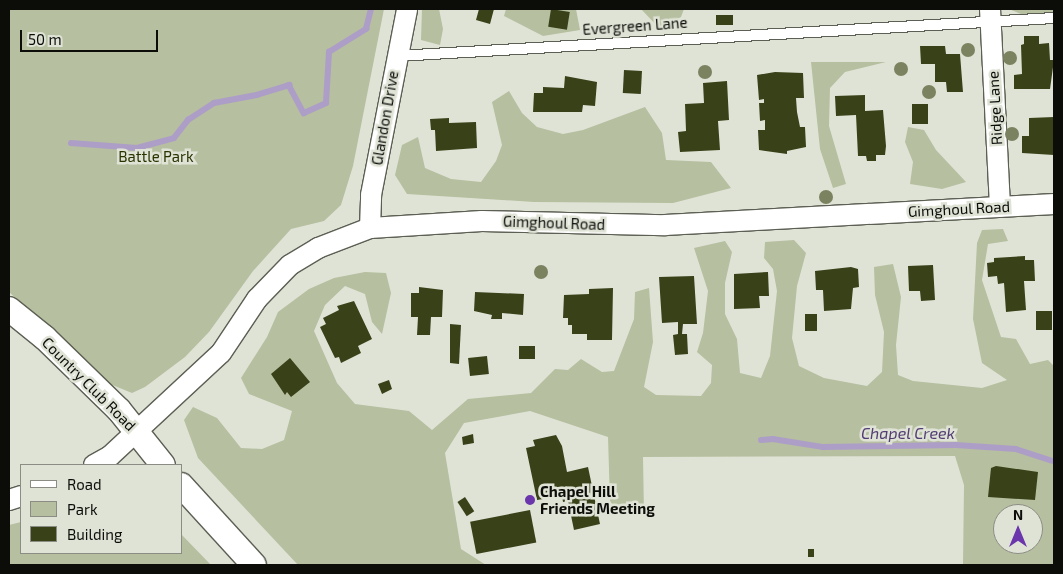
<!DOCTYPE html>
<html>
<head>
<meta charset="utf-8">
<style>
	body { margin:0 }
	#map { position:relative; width:1063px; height:574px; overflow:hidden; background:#dfe3d6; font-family:"Exo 2",sans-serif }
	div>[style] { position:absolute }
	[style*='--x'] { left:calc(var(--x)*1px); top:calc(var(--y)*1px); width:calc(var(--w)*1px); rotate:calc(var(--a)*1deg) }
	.green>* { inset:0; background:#b6bf9f }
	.stream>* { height:5.5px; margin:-2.75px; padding:0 2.75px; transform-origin:2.75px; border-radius:2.75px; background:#ad9ec8 }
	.building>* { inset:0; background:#394119; transform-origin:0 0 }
	.roads { filter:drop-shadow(1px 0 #5c5f53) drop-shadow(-1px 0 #5c5f53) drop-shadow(0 1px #5c5f53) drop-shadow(0 -1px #5c5f53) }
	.service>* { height:10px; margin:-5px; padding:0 5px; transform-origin:5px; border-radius:5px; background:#fff }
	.minor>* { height:20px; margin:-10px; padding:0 10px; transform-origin:10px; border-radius:10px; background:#fff }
	.tertiary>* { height:24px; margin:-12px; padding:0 12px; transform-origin:12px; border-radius:12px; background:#fff }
	.trees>* { width:14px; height:14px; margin:-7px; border-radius:50%; background:#7b8260 }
	.dots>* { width:14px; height:14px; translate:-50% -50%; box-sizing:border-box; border:2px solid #dfe3d6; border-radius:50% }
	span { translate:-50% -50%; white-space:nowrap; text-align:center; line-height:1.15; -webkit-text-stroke:5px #dfe3d6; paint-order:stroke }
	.street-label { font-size:15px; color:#0c0d09 }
	.park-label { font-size:15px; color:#2a3300 }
	.poi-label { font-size:15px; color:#0c0d09; font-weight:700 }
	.left { translate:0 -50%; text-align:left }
	.water-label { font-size:16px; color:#533d74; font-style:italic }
	.frame { position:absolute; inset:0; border:10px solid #0c0d09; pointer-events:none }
	.legend { position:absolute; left:20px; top:464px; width:162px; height:90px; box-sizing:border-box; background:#dfe3d6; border:1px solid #8b8d84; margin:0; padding:6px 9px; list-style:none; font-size:15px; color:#0c0d09 }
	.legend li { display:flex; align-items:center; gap:10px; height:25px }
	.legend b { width:25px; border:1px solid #8b8d84 }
	.north { position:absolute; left:993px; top:504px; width:50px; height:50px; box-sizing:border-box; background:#dfe3d6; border:1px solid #8b8d84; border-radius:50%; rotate:0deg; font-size:14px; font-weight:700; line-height:20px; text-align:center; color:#0c0d09 }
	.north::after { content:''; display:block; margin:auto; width:18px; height:22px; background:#6b35ac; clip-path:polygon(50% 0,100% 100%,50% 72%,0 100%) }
	.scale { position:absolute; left:20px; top:30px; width:138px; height:22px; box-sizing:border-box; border:2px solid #0c0d09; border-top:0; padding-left:6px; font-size:15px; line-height:18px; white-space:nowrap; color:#0c0d09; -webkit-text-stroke:4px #dfe3d6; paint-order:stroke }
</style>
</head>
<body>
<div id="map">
	<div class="green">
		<div style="clip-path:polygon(9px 9px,384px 9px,353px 166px,341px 205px,324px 221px,291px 229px,253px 271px,209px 332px,185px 357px,145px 387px,132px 393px,110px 384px,9px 292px)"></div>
		<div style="clip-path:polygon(422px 9px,439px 9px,443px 29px,440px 45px,421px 40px)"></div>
		<div style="clip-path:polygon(506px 9px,576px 9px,580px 30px,543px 36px,504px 16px)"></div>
		<div style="clip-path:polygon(641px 9px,684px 9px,681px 17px,659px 28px)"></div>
		<div style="clip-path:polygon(1009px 9px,1054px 9px,1054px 14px,1021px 14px)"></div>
		<div style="clip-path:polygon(811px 62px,886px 62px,845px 72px,830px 88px,829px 126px,846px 184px,833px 188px,820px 149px)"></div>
		<div style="clip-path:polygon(509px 91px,522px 113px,537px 127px,563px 134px,583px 130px,645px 107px,662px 133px,666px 160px,711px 162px,731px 188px,673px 203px,534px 202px,407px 194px,395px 175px,402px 145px,418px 137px,425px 168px,451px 179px,481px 182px,496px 161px,502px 145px,492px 102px)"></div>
		<div style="clip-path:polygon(908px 127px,924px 130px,936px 150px,966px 182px,942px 189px,910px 184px,913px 162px,905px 142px)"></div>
		<div style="clip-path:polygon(evenodd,1003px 229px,1008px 241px,988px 244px,982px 280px,1001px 337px,1016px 339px,1030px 364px,1048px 360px,1054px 366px,1054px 565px,963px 565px,964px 485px,955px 456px,643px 457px,644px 514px,626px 515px,610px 502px,608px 437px,530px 411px,464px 423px,445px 453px,461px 549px,486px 565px,298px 565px,198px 458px,184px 420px,193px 407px,217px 418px,241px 448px,262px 449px,284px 440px,292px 411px,249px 394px,241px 378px,267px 337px,278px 312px,309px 289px,334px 278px,365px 272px,386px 273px,391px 293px,382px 334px,372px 322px,365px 294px,345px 286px,325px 305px,314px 331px,337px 383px,355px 404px,409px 411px,432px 430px,468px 399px,531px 393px,555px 369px,568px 370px,581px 359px,602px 372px,614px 371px,634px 319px,635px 292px,649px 288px,653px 342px,644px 387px,656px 395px,701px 396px,711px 383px,712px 365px,697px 352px,703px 333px,708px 291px,694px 248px,725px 241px,732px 252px,725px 283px,725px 314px,737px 339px,740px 373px,761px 378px,770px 356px,777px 291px,773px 269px,764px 258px,765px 242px,794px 240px,806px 253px,797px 286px,792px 338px,799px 366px,824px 378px,867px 386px,882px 372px,884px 332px,875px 295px,874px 267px,893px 264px,901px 297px,896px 345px,898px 375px,913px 381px,982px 388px,1007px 380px,982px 363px,973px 319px,977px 243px,982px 230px,1003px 229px,1003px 514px,1033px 514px,1033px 544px,1003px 544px,1003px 514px)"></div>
		<div style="clip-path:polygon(21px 522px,21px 553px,181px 553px,181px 534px,211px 565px,9px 565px,9px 525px)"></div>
	</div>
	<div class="stream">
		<div style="--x:71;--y:143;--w:66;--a:4.3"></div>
		<div style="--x:137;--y:148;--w:38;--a:-15"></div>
		<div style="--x:174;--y:138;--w:23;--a:-52"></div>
		<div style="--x:188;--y:120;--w:31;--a:-33"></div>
		<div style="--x:214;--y:103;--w:44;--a:-10.5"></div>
		<div style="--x:257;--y:95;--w:34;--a:-17"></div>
		<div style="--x:289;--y:85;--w:32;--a:62"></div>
		<div style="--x:304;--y:113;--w:24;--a:-24"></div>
		<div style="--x:326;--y:103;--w:51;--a:-86.6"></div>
		<div style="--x:329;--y:52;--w:44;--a:-31.9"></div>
		<div style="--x:366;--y:29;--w:21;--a:-76"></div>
		<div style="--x:761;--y:440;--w:12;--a:-5"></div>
		<div style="--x:773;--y:439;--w:51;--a:9.1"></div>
		<div style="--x:823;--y:447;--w:133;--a:-0.9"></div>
		<div style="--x:956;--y:445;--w:60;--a:3.8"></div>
		<div style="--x:1016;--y:449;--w:40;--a:18"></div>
	</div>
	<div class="building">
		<div style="clip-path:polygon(479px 9px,494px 9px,490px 24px,476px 20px)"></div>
		<div style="left:551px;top:9px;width:19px;height:18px;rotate:9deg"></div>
		<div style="left:733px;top:15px;width:10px;height:17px;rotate:90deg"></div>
		<div style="clip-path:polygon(1024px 36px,1039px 36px,1039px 44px,1049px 43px,1050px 60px,1054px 60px,1050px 89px,1014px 89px,1014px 75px,1022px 74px,1021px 45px,1024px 44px)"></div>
		<div style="clip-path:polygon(920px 46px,945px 46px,946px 54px,960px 54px,963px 92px,947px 92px,946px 82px,935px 82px,935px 64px,921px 64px)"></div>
		<div style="left:624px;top:70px;width:18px;height:23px;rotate:3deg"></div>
		<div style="clip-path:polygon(775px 72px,803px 73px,804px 98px,796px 98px,797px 112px,800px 127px,805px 127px,806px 147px,787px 151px,787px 154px,759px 150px,758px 130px,765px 130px,765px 120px,760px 121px,759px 103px,764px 103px,764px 99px,759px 100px,757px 75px)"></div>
		<div style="clip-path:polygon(565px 76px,597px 82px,595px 106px,583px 105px,582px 112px,533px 112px,534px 93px,543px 93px,543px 87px,564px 88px)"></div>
		<div style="clip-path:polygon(727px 81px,729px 120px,718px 121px,720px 150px,680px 152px,678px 132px,686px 131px,685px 104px,704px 103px,703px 83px)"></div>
		<div style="clip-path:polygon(865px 95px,865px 111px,883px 110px,886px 146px,885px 155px,876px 155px,876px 161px,867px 161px,866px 156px,858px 156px,856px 115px,836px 116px,835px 96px)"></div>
		<div style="left:912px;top:104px;width:16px;height:20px"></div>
		<div style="clip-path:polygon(1054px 117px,1054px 155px,1022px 153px,1022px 136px,1029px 136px,1029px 118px)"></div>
		<div style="clip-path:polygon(449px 118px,449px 123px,476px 122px,477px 148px,436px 151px,435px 130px,431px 130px,430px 119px)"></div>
		<div style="clip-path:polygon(1025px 256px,1025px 260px,1034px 260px,1035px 281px,1024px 281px,1026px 310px,1006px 312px,1004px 283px,998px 284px,997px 276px,988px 277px,987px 263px,994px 262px,994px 258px)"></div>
		<div style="clip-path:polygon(933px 265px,935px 300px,921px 301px,920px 291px,909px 291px,908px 266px)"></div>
		<div style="clip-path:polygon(851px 267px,858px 269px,859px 287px,853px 288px,851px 309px,824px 311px,823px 290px,816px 290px,815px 271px)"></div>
		<div style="clip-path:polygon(768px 272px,769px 296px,759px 296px,760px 308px,734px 309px,734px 274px)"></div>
		<div style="clip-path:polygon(694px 276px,697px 324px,683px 324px,682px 334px,687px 334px,688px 354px,675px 355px,673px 335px,678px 334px,678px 322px,662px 323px,659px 277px)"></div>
		<div style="clip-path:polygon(419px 287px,443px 290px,442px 317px,431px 317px,430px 335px,417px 335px,418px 317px,411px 317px,411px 293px,419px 293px)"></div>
		<div style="clip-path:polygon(613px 288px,612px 340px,587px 340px,587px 334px,572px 334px,572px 325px,568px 325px,568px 318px,563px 318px,564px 295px,589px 294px,589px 289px)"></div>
		<div style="clip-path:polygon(475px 292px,524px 294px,523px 315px,502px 313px,502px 319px,491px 319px,492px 315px,474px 311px)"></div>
		<div style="clip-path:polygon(354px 301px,372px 339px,358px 346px,361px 353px,341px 363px,339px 357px,335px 358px,320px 327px,326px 324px,323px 318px,339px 310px,337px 306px)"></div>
		<div style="left:1036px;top:311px;width:16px;height:19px"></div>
		<div style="left:805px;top:314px;width:12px;height:17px"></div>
		<div style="clip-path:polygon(450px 324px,461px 325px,459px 364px,450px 363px)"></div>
		<div style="left:519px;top:346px;width:16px;height:13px"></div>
		<div style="left:487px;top:356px;width:18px;height:19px;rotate:84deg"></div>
		<div style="clip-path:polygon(290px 358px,310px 382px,291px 397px,287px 392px,285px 395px,271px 374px)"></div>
		<div style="clip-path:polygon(389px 380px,392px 389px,382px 394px,378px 384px)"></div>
		<div style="clip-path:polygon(473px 434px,474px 443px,463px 445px,462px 437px)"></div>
		<div style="clip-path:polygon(556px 435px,562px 446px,567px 472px,588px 467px,600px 524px,574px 530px,568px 501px,563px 502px,562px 496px,537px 500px,526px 448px,535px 446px,533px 440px)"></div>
		<div style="clip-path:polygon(996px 466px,1038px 472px,1035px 500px,988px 497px,991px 468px)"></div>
		<div style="left:465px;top:497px;width:17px;height:9px;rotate:57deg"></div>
		<div style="left:530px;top:510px;width:33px;height:61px;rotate:79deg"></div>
		<div style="left:808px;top:549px;width:6px;height:8px"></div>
	</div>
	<div class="roads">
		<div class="service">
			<div style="--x:397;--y:56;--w:658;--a:-3.31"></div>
		</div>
		<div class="minor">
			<div style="--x:990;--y:9;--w:198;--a:87.1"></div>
			<div style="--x:370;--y:228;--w:33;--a:-88"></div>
			<div style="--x:371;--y:195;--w:189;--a:-79"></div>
			<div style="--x:94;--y:465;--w:18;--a:-29"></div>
			<div style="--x:110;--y:456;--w:151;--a:-42.9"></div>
			<div style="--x:221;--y:353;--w:65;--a:-56.3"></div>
			<div style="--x:257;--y:299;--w:47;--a:-45.9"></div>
			<div style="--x:290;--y:265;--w:33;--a:-31"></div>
			<div style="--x:318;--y:248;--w:56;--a:-21"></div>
			<div style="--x:370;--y:228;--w:112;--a:-3.6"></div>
			<div style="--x:482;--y:221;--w:183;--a:1.3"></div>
			<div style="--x:665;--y:225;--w:390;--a:-3.1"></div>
			<div style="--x:9;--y:500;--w:13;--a:-18"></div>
		</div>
		<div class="tertiary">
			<div style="--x:9;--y:309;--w:46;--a:38.9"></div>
			<div style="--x:45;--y:338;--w:103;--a:44.2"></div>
			<div style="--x:119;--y:410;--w:70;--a:51.3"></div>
			<div style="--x:181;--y:485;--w:108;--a:47.6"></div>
		</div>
	</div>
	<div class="trees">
		<div style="left:968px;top:50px"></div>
		<div style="left:1010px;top:58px"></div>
		<div style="left:901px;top:69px"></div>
		<div style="left:705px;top:72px"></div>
		<div style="left:929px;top:92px"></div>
		<div style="left:1012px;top:134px"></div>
		<div style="left:826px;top:197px"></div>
		<div style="left:541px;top:272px"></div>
	</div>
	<div class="dots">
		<div style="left:530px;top:500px;background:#6b35ac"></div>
	</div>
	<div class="street-label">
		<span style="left:635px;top:26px;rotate:-4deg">Evergreen Lane</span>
		<span style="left:995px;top:108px;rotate:-93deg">Ridge Lane</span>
		<span style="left:385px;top:118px;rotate:-80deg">Glandon Drive</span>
		<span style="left:959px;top:209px;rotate:-3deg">Gimghoul Road</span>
		<span style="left:554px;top:223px;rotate:2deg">Gimghoul Road</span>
		<span style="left:89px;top:384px;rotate:45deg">Country Club Road</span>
	</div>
	<div class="park-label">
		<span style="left:156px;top:157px">Battle Park</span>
	</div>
	<div class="poi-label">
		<span class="left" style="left:540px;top:500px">Chapel Hill<br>Friends Meeting</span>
	</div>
	<div class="water-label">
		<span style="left:908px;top:433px">Chapel Creek</span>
	</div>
	<div class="frame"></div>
	<ul class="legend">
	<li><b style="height:6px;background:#fff"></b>Road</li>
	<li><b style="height:14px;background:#b6bf9f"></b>Park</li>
	<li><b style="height:14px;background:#394119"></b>Building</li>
	</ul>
	<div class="north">N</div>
	<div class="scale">50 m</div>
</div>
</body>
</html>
